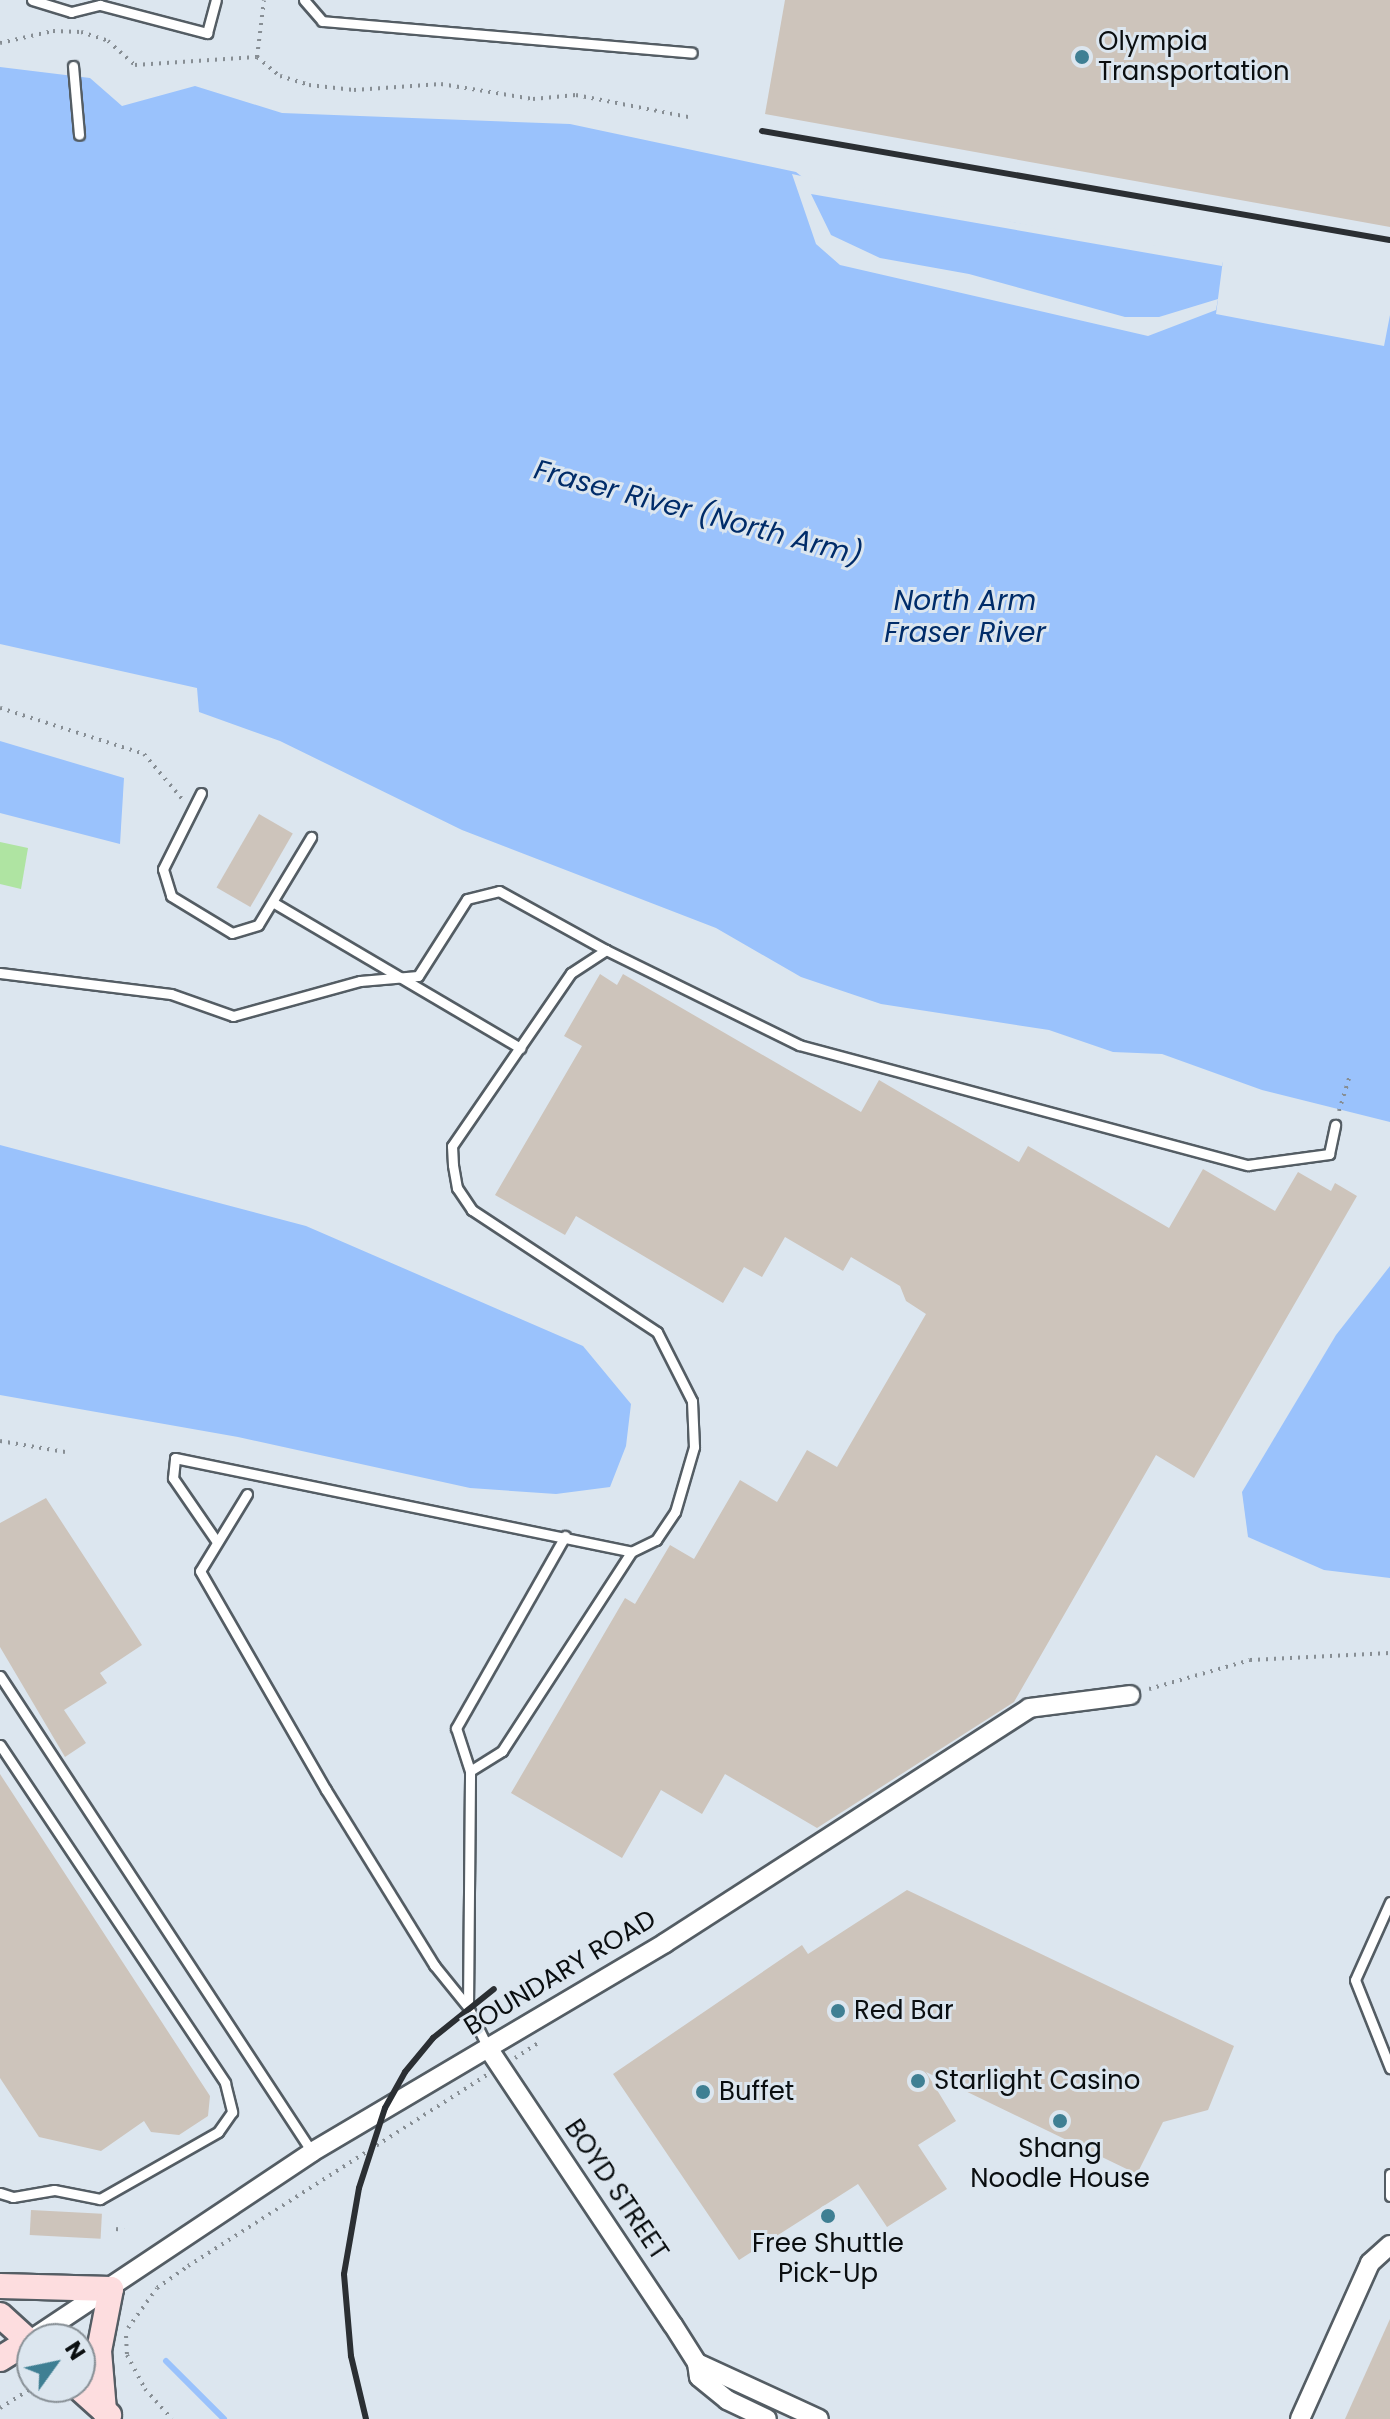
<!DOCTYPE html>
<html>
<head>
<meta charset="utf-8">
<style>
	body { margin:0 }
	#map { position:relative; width:1390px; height:2419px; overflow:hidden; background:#dce6ef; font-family:Poppins,sans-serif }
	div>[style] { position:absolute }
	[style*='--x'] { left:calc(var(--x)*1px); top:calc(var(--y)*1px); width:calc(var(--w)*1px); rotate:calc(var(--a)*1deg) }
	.green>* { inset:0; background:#afe4a2 }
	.water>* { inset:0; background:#9ac2fc }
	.pier>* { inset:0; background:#dce6ef }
	.stream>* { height:6px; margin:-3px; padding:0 3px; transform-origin:3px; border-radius:3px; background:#9ac2fc }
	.building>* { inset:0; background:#cdc4bb; transform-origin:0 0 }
	.path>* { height:4px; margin-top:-2px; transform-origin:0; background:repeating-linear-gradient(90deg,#878e94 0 2px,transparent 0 8px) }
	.roads { filter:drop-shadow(2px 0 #545d64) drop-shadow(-2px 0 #545d64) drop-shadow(0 2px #545d64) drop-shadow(0 -2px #545d64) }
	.lane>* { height:9px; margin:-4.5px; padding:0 4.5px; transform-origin:4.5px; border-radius:4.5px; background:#fff }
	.street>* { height:18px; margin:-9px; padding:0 9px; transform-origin:9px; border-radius:9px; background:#fff }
	.secondary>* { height:24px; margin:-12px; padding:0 12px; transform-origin:12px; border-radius:12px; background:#fddddf }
	.rail>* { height:6px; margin:-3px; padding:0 3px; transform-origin:3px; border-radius:3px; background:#2b2f33 }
	.dots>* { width:22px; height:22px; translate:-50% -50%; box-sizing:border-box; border:4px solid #dce6ef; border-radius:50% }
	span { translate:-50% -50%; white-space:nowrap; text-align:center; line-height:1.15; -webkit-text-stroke:6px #dce6ef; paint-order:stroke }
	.poi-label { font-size:26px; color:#0a0e10 }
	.left { translate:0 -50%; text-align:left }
	.street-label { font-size:26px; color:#0a0e10 }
	.water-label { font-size:28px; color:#002c69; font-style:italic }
	.north { position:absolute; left:16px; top:2323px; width:80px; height:80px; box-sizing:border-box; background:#dce6ef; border:2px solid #889096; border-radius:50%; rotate:57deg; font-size:22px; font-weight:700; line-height:32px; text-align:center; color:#0a0e10 }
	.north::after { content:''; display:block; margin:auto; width:28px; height:36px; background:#3f7f93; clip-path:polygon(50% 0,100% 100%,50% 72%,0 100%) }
</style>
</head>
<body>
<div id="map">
	<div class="green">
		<div style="clip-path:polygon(0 842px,28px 848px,21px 889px,0 884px)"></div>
	</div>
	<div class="water">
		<div style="clip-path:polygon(0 67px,90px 78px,122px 106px,195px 86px,282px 113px,570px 124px,796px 172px,815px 187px,1223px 260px,1216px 314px,1384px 346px,1390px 315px,1390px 1122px,1262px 1090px,1162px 1054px,1113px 1052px,1049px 1030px,881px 1004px,801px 977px,716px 928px,462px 830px,280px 741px,199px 712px,197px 688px,0 644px)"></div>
		<div style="clip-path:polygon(0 741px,124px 778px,120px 844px,0 813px)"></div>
		<div style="clip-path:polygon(0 1145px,306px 1226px,583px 1346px,631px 1404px,626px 1446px,610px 1487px,556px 1494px,470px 1488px,238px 1437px,0 1395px)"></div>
		<div style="clip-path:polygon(1390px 1266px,1390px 1578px,1324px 1570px,1248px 1537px,1242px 1492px,1336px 1335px)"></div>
	</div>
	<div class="pier">
		<div style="clip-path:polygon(792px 174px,1013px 222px,1224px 257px,1222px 266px,811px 194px,831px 235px,880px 258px,969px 274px,1125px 317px,1159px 317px,1218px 299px,1216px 310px,1148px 336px,840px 265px,816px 244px)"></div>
	</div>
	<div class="stream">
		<div style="--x:166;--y:2361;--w:82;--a:45"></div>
	</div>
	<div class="building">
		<div style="clip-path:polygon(785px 0,1390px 0,1390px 227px,765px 114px)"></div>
		<div style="left:259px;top:814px;width:39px;height:85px;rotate:30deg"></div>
		<div style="clip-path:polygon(600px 974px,617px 985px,623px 974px,861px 1112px,879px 1080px,1019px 1162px,1028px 1146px,1169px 1228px,1203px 1169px,1275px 1211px,1298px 1172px,1331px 1191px,1335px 1183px,1357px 1196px,1194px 1478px,1156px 1455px,1014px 1702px,817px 1828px,725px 1774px,702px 1814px,661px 1790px,622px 1858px,511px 1793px,625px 1598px,635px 1604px,670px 1545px,694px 1559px,740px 1480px,777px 1502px,807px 1450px,837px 1467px,926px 1314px,906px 1301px,900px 1286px,851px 1257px,843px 1271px,785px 1237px,762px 1277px,744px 1267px,723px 1303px,576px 1216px,565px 1235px,495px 1195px,582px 1046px,564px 1036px)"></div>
		<div style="clip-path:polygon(46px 1498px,142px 1645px,100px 1673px,107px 1683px,64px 1710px,86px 1743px,65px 1757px,0 1647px,0 1523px)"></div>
		<div style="clip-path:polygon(0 1774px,210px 2096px,208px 2116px,179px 2135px,151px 2132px,144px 2121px,101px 2151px,39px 2137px,0 2078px)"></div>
		<div style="clip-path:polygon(907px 1890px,1234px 2046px,1208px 2110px,1163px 2122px,1137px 2174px,926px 2072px,956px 2121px,918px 2145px,947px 2189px,887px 2227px,858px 2184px,739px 2260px,613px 2074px,802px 1945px,808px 1954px)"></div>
		<div style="left:31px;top:2210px;width:71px;height:25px;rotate:3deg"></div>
		<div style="clip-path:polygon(1390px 2319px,1390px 2419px,1345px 2419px)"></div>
	</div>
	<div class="path">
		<div style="--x:0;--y:43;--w:54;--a:-12.8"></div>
		<div style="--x:53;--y:31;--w:28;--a:2"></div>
		<div style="--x:81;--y:32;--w:28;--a:18"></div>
		<div style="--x:108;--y:41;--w:36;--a:42"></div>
		<div style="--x:135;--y:65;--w:122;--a:-3.8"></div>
		<div style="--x:257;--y:57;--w:30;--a:40"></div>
		<div style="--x:280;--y:76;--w:30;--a:17"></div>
		<div style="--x:309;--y:85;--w:45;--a:6.3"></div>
		<div style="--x:354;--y:90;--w:87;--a:-3.9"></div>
		<div style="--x:441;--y:84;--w:93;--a:9.3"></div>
		<div style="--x:533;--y:99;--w:43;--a:-5.3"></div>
		<div style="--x:576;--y:95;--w:119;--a:11.1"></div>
		<div style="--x:257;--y:57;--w:57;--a:-83"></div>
		<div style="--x:0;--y:708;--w:151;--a:17.7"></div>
		<div style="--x:144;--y:754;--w:60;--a:49.7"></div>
		<div style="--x:1339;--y:1111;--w:37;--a:-73"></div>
		<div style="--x:0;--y:1441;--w:66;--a:9.6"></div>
		<div style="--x:1149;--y:1689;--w:105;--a:-16"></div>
		<div style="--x:1250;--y:1660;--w:140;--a:-2.9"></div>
		<div style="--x:515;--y:2058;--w:31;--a:-33"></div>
		<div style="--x:116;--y:2229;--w:8;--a:7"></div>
		<div style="--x:128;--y:2328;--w:49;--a:-54.1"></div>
		<div style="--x:157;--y:2288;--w:38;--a:-35"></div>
		<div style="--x:188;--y:2266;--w:355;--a:-32.6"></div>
		<div style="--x:126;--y:2336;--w:19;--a:87"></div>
		<div style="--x:127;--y:2355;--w:38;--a:62"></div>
		<div style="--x:145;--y:2389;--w:40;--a:48"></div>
		<div style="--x:0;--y:2408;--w:39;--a:-32"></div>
	</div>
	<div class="roads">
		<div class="lane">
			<div style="--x:32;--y:0;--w:41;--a:17.1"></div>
			<div style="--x:71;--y:12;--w:30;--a:-14"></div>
			<div style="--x:100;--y:5;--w:111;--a:14.7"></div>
			<div style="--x:207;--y:33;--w:34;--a:-75"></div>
			<div style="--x:304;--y:0;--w:28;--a:49"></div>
			<div style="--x:322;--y:21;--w:371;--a:4.9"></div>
			<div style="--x:73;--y:66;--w:69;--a:85"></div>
			<div style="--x:201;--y:793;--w:85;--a:116.6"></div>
			<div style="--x:163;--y:869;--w:28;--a:73"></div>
			<div style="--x:171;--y:896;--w:71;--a:31.2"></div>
			<div style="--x:232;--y:933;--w:27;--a:-17"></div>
			<div style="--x:258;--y:925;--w:103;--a:-58.9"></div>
			<div style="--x:274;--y:903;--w:286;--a:30.5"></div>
			<div style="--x:0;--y:973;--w:172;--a:7"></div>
			<div style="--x:171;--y:994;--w:66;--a:19.5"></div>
			<div style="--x:233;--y:1016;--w:132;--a:-15.4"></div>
			<div style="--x:360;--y:981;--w:58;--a:-4.9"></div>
			<div style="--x:418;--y:976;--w:91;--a:-57.5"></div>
			<div style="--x:467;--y:899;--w:33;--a:-14"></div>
			<div style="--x:499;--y:891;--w:122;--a:28.9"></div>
			<div style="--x:247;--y:1494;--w:90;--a:121.4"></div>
			<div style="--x:200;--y:1571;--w:253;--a:60.1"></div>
			<div style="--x:326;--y:1790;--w:206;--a:58.3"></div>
			<div style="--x:434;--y:1965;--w:54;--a:51"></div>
			<div style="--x:217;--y:1542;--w:78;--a:-124.5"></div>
			<div style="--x:173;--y:1478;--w:20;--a:-84"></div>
			<div style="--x:175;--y:1458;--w:466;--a:11.6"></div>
			<div style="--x:631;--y:1552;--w:28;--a:-26"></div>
			<div style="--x:656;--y:1540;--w:34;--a:-56"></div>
			<div style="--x:675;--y:1512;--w:68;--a:-73.7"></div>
			<div style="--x:694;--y:1447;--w:46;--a:-92.5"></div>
			<div style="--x:692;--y:1401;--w:77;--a:-116.9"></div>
			<div style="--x:657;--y:1332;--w:222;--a:-146.6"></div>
			<div style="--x:472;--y:1210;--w:27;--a:-124"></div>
			<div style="--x:457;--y:1188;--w:23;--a:-100"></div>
			<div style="--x:453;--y:1165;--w:19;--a:-93"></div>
			<div style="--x:452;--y:1146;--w:210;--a:-55.5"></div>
			<div style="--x:571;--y:973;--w:42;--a:-33.3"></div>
			<div style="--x:606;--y:950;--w:215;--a:26.2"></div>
			<div style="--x:799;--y:1045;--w:465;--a:15"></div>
			<div style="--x:1248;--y:1165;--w:82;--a:-7.7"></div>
			<div style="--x:1329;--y:1154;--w:30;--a:-78"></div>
			<div style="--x:0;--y:1676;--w:569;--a:56.76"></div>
			<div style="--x:0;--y:1745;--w:406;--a:56.3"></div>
			<div style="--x:225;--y:2083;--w:30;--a:76"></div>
			<div style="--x:232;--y:2112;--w:24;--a:125"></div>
			<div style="--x:218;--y:2132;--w:136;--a:150.4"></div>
			<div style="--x:100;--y:2199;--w:47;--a:-168.9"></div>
			<div style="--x:54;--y:2190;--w:42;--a:170.3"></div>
			<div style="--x:13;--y:2197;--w:14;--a:-163"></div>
			<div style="--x:470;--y:1771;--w:38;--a:-32"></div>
			<div style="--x:502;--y:1751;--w:237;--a:-57"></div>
			<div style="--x:1390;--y:1902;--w:85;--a:114.2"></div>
			<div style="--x:1355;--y:1980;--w:95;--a:68.3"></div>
			<div style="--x:488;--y:2048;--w:46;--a:-116"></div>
			<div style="--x:468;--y:2007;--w:236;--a:-89.5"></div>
			<div style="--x:470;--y:1771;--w:45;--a:-108"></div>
			<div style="--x:456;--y:1728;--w:221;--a:-60.4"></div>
			<div style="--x:1390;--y:2174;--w:22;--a:90"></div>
		</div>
		<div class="street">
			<div style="--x:488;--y:2048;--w:333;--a:56.3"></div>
			<div style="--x:673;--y:2325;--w:45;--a:57.7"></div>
			<div style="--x:697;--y:2363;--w:14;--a:82"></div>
			<div style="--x:699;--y:2377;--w:36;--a:39"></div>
			<div style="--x:727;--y:2400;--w:44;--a:25.4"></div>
			<div style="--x:32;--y:2339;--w:337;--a:-33.7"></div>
			<div style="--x:312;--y:2152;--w:410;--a:-30.6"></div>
			<div style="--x:665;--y:1943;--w:433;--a:-32.8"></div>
			<div style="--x:1029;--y:1708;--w:102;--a:-7.3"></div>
			<div style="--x:697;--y:2363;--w:134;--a:24.7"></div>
			<div style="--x:1300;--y:2419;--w:171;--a:-65.8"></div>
			<div style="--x:1370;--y:2263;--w:27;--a:-42"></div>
		</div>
		<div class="secondary">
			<div style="--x:0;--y:2286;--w:111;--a:1.5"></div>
			<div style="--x:111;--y:2289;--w:63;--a:101"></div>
			<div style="--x:99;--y:2351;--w:60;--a:85.2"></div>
			<div style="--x:0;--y:2315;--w:43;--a:42.2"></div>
			<div style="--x:0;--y:2359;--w:34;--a:-32"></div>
			<div style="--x:78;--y:2387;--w:42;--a:42.1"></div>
		</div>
	</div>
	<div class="rail">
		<div style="--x:762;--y:131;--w:637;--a:9.85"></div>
		<div style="--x:366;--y:2419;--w:65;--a:-103.4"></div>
		<div style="--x:351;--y:2356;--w:82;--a:-94.9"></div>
		<div style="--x:344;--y:2274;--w:87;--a:-80.1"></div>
		<div style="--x:359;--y:2188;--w:84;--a:-72"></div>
		<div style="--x:385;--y:2108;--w:41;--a:-60.9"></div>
		<div style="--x:405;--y:2072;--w:44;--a:-50.5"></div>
		<div style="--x:433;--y:2038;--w:78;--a:-38.8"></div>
	</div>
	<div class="dots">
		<div style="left:1082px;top:57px;background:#3f7f93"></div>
		<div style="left:838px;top:2011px;background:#3f7f93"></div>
		<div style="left:918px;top:2081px;background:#3f7f93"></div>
		<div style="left:703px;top:2092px;background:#3f7f93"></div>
		<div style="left:1060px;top:2121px;background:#3f7f93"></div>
		<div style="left:828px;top:2216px;background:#3f7f93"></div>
	</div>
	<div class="poi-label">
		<span class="left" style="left:1098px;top:57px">Olympia<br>Transportation</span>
		<span class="left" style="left:854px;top:2011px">Red Bar</span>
		<span class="left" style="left:934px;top:2081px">Starlight Casino</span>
		<span class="left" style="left:719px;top:2092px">Buffet</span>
		<span style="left:1060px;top:2164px">Shang<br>Noodle House</span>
		<span style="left:828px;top:2259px">Free Shuttle<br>Pick-Up</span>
	</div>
	<div class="street-label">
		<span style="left:560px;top:1973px;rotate:-31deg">BOUNDARY ROAD</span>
		<span style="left:616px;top:2190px;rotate:56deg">BOYD STREET</span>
	</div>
	<div class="water-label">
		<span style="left:698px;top:513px;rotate:15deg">Fraser River (North Arm)</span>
		<span style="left:965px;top:617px">North Arm<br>Fraser River</span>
	</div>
	<div class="north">N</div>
</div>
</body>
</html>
